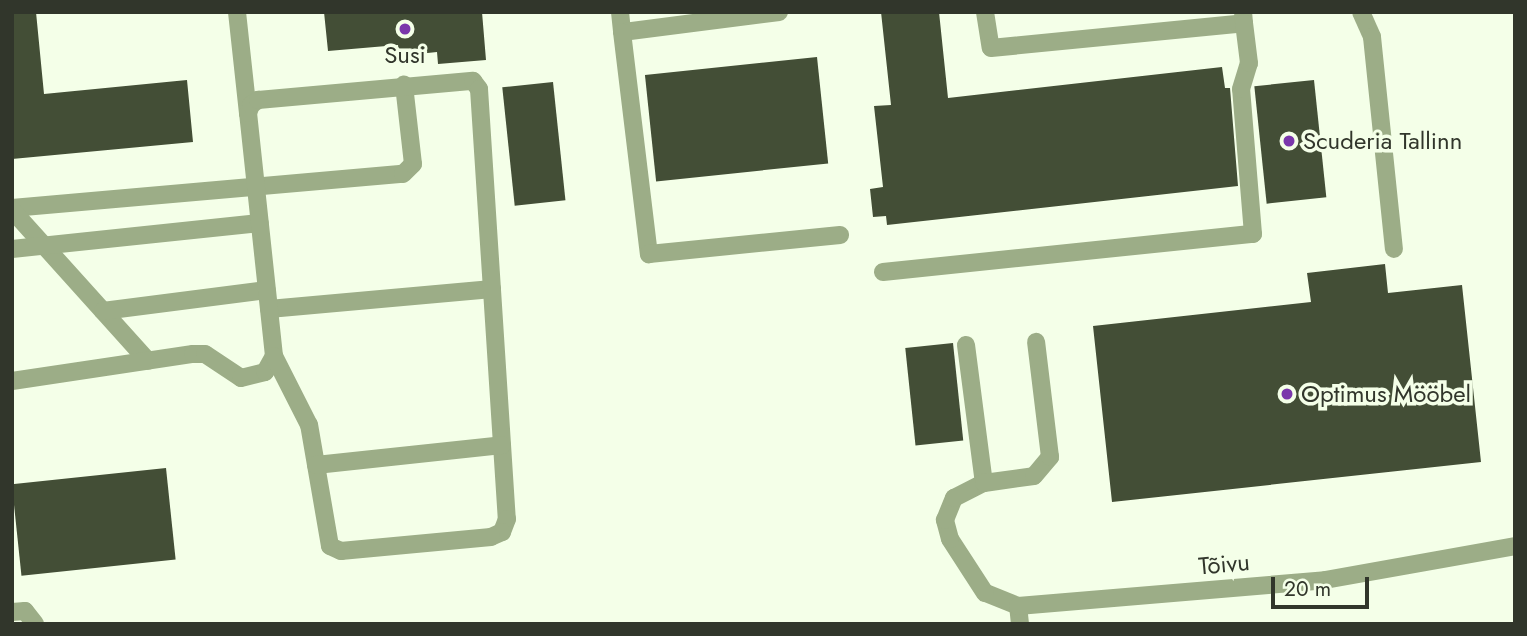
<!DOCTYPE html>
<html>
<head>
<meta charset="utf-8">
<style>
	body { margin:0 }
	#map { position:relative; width:1527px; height:636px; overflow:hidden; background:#f4ffe8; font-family:Jost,sans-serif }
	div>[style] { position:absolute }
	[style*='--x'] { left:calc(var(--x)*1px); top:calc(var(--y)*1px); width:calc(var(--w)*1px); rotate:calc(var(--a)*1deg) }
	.building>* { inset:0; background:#434e36; transform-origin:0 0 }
	.lane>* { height:18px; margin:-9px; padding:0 9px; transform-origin:9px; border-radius:9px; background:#9cad87 }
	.street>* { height:18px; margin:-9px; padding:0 9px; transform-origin:9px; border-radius:9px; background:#9cad87 }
	.dots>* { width:19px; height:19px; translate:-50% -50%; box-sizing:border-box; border:4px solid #f4ffe8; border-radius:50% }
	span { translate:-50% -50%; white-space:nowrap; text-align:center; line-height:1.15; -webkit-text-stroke:7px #f4ffe8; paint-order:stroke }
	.poi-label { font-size:24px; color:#31362b }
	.left { translate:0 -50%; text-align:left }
	.street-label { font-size:24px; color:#31362b }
	.frame { position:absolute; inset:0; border:14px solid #31362b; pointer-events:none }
	.scale { position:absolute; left:1271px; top:577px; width:98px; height:32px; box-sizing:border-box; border:4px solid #31362b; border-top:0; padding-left:9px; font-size:21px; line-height:24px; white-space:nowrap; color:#31362b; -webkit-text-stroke:5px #f4ffe8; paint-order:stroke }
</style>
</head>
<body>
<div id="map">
	<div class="building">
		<div style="clip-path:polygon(12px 12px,36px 12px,44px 94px,187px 80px,193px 142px,12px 159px)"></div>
		<div style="clip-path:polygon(324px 12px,482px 12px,486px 60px,438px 64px,437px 52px,399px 56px,398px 45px,328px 51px)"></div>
		<div style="clip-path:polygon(881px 12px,939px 12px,948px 98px,1222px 67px,1225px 88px,1230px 88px,1238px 186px,887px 225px,886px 216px,873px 217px,870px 189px,883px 187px,874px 106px,891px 105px)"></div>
		<div style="left:817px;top:57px;width:107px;height:173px;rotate:84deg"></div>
		<div style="left:1314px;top:80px;width:118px;height:60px;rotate:84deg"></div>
		<div style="left:553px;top:82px;width:119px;height:51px;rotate:84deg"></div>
		<div style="clip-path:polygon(1385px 264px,1388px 293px,1462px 285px,1481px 462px,1112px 502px,1093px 326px,1311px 302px,1307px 273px)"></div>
		<div style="left:953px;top:343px;width:98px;height:48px;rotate:84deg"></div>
		<div style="left:166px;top:468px;width:92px;height:155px;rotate:84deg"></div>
	</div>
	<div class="lane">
		<div style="--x:237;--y:12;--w:102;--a:83.8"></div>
		<div style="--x:620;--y:12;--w:20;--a:84"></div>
		<div style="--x:779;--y:12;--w:158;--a:172.7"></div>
		<div style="--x:622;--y:32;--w:224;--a:83.1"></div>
		<div style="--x:649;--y:254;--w:192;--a:-5.7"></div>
		<div style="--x:985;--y:12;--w:36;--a:81"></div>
		<div style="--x:991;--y:48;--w:254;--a:-5.6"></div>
		<div style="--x:1244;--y:23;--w:11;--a:-95"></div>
		<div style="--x:1361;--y:12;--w:27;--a:66"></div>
		<div style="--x:1372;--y:37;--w:213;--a:84.1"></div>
		<div style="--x:12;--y:208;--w:392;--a:-5"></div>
		<div style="--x:403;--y:174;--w:14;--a:-45"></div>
		<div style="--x:413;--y:164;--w:80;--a:-96.5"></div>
		<div style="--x:12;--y:210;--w:203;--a:48"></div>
		<div style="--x:12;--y:249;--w:249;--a:-6"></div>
		<div style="--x:883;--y:272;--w:372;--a:-5.9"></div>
		<div style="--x:1253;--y:234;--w:145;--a:-94.7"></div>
		<div style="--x:1241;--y:89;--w:27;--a:-73"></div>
		<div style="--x:1249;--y:63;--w:40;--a:-97.1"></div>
		<div style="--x:269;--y:309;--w:224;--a:-5.1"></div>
		<div style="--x:103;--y:311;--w:165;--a:-7.3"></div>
		<div style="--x:966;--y:345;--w:139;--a:82.6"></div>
		<div style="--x:12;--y:381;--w:183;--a:-8.5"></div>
		<div style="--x:193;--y:354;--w:12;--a:0"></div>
		<div style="--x:205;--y:354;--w:43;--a:33.7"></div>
		<div style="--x:241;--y:378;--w:25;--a:-14"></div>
		<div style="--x:265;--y:372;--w:18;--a:-61"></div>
		<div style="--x:274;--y:356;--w:244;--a:-96.1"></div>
		<div style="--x:248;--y:113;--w:9;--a:-69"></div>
		<div style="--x:251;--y:105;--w:9;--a:-36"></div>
		<div style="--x:258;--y:100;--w:216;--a:-5.1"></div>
		<div style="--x:473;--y:81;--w:10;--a:53"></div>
		<div style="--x:479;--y:89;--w:431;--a:86.3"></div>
		<div style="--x:507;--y:519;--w:14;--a:111"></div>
		<div style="--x:502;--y:532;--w:12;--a:156"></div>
		<div style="--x:491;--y:537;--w:151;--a:174.7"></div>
		<div style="--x:341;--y:551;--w:12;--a:-156"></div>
		<div style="--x:330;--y:546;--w:123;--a:-99.8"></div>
		<div style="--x:309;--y:425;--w:77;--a:-116.9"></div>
		<div style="--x:316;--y:465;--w:187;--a:-6.1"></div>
		<div style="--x:12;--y:612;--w:13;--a:-4"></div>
		<div style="--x:25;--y:611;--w:16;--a:52"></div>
		<div style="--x:1020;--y:624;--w:18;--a:-96"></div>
		<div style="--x:1018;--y:606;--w:35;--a:-158"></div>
		<div style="--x:985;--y:593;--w:64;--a:-122.9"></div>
		<div style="--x:950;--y:539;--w:20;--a:-105"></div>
		<div style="--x:945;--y:520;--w:24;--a:-68"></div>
		<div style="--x:954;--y:498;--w:34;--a:-27"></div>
		<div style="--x:984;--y:483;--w:50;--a:-8"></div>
		<div style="--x:1034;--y:476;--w:25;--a:-50"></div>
		<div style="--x:1050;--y:457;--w:116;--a:-96.9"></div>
	</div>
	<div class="street">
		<div style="--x:1018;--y:606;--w:308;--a:-4.8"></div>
		<div style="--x:1325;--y:580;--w:193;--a:-10.1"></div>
	</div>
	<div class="dots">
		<div style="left:405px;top:29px;background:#7a37ab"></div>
		<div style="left:1289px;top:141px;background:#7a37ab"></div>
		<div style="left:1287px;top:394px;background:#7a37ab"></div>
	</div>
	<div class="poi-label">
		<span style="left:405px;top:55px">Susi</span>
		<span class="left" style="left:1303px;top:141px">Scuderia Tallinn</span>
		<span class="left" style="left:1301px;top:394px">Optimus Mööbel</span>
	</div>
	<div class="street-label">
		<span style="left:1224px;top:564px;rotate:-5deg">Tõivu</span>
	</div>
	<div class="frame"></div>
	<div class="scale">20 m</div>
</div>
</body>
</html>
